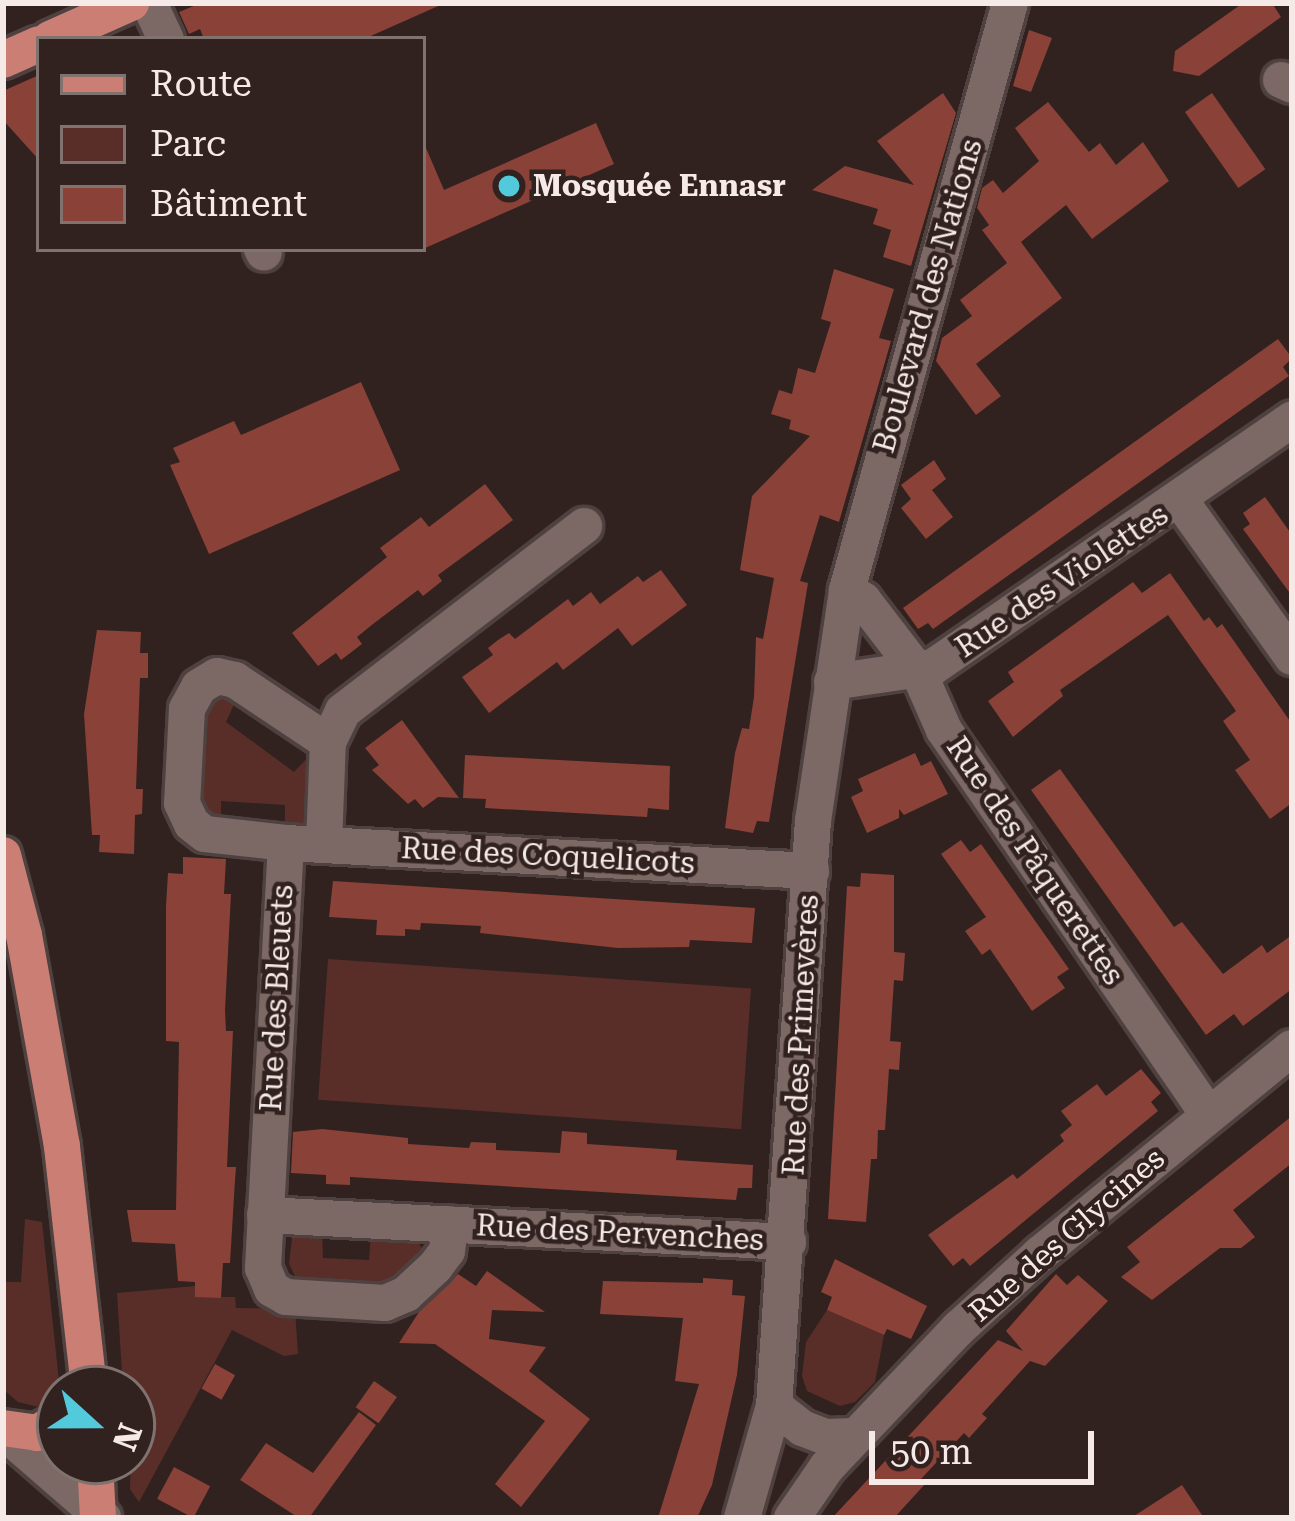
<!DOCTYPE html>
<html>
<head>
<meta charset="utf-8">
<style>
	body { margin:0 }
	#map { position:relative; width:1295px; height:1521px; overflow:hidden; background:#31221f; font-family:"Roboto Serif",serif }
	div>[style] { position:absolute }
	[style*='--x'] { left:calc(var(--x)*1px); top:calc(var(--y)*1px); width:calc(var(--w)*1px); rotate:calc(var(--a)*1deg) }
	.green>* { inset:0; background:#592e28; transform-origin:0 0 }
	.building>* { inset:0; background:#894138; transform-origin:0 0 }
	.roads { filter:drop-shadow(3px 0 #4e413f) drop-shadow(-3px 0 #4e413f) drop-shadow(0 3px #4e413f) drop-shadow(0 -3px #4e413f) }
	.minor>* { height:36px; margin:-18px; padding:0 18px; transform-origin:18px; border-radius:18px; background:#7c6966 }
	.major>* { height:36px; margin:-18px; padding:0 18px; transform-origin:18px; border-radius:18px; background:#cb7e73 }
	.dots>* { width:33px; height:33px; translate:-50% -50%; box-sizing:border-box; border:6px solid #31221f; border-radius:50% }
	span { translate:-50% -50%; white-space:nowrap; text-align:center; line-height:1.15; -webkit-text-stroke:9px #31221f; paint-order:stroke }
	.poi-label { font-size:30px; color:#f5eae8; font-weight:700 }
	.left { translate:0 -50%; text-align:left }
	.street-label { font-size:30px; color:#f5eae8 }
	.frame { position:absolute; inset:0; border:6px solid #f5eae8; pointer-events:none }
	.legend { position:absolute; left:36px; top:36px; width:390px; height:216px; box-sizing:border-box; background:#31221f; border:3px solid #7f726f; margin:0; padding:15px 21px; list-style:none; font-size:36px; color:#f5eae8 }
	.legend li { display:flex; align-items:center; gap:24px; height:60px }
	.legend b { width:60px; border:3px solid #7f726f }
	.north { position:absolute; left:36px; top:1365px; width:120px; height:120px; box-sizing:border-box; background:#31221f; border:3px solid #7f726f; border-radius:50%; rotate:111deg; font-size:33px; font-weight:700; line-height:48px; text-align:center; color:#f5eae8 }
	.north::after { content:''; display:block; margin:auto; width:42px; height:54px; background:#53cadc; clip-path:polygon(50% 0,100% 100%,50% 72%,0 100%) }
	.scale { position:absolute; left:869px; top:1431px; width:225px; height:54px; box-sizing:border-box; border:6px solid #f5eae8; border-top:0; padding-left:15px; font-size:36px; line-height:42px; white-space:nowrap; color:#f5eae8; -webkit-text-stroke:9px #31221f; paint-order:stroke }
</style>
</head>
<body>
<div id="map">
	<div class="green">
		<div style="clip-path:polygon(228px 696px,236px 700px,226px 722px,294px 772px,310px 755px,310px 815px,302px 825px,285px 829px,285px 805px,221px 801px,221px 824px,209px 822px,197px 799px,201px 717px,215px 697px)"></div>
		<div style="left:328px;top:959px;width:424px;height:141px;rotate:4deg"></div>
		<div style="clip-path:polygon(25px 1219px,42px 1222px,59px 1381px,56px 1396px,39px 1407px,18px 1402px,3px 1389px,3px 1282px,21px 1282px)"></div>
		<div style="clip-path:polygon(322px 1231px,323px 1258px,369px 1260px,371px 1234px,413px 1236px,424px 1251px,393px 1283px,382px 1287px,297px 1280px,289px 1264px,292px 1238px)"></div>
		<div style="clip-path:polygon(195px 1286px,195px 1297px,235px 1297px,236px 1308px,295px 1309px,298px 1354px,284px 1356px,232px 1330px,139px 1502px,130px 1489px,132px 1389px,123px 1389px,117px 1293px)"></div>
		<div style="clip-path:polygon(827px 1310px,884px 1335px,875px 1382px,855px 1402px,840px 1406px,807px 1391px,802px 1376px,806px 1342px)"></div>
	</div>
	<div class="building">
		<div style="clip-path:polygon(201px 3px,445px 3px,364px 39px,204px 39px,200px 29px,189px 34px,179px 12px)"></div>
		<div style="clip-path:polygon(1243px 3px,1272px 3px,1281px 17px,1199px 76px,1173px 71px,1175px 51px)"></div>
		<div style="clip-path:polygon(1029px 30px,1052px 38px,1031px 92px,1013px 86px)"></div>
		<div style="clip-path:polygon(39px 75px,39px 160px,3px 120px,3px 91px)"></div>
		<div style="clip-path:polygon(943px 93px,956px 113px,911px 266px,883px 257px,891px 230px,873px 224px,878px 209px,812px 190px,845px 166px,914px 185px,877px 141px)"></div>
		<div style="left:1212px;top:93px;width:93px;height:33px;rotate:55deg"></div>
		<div style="clip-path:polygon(1048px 102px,1089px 152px,1100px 143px,1116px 165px,1143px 142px,1169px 181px,1092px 239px,1066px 205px,1021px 242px,1062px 298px,976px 364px,1001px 396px,976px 415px,936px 361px,942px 338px,972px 316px,960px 300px,1007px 263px,982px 230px,989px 225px,977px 208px,982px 188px,993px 180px,1003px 193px,1039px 161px,1015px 128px)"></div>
		<div style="clip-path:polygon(596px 123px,614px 164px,423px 249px,423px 141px,444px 190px)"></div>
		<div style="clip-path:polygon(834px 269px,894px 289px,879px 338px,891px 341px,839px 522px,820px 515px,800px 581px,808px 583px,769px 822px,757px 821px,753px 833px,725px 828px,735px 753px,742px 728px,749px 729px,754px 697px,756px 637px,763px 639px,774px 578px,740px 570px,752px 496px,810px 436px,789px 429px,791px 420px,771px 414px,779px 390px,792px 394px,798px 368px,815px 373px,831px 322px,821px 319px)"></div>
		<div style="clip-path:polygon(1278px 339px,1292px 358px,1283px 367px,1289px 376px,933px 629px,928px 623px,918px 629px,903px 608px)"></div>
		<div style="clip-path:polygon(361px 382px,400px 470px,209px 554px,170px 465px,180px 462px,173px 448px,234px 421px,241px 435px)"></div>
		<div style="clip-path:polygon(934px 460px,946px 479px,932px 490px,953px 517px,926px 539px,901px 508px,911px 499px,901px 485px)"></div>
		<div style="clip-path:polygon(485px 484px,513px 520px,438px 575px,442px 581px,423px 596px,418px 590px,373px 624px,357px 637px,362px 644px,341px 660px,336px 653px,318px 666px,292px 633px,387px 557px,380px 548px,421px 517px,429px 527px)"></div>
		<div style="clip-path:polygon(1265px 497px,1292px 535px,1292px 596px,1243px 529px,1250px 524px,1243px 513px)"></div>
		<div style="clip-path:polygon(661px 570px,687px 605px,632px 646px,618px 628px,563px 670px,557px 662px,489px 713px,462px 677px,493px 655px,488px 648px,498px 640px,509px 633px,515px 639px,568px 599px,573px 606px,591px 592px,600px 604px,638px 576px,643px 582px)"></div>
		<div style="clip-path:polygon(1170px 573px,1204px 621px,1209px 617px,1217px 628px,1222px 624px,1292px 724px,1292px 803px,1270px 819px,1235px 770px,1250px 760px,1223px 721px,1236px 711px,1168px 615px,1060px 690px,1063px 696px,1013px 737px,988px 701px,1014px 682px,1008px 672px,1133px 582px,1142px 593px)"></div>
		<div style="clip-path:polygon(97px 630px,141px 632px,140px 653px,148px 653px,148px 678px,140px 678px,136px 789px,143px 789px,142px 814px,135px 815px,134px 854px,99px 852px,100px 835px,92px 835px,84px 714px)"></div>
		<div style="clip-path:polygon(402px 720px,426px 753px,459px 798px,438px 797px,423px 808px,415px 799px,408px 804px,372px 770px,379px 765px,365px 748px)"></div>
		<div style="clip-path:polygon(915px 753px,921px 766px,931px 761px,948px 794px,904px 815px,899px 809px,899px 818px,867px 833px,851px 797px,863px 791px,858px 779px)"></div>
		<div style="clip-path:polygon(465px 755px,670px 766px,669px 810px,648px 808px,647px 817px,485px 808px,486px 799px,463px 798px)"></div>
		<div style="clip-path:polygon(1060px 769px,1174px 927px,1182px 922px,1223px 974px,1262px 945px,1267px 953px,1292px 935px,1292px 989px,1243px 1026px,1234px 1014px,1206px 1035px,1031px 790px)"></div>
		<div style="clip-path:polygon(961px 840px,970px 852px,981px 844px,1069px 969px,1057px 977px,1065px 988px,1032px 1011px,990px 949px,982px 955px,965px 931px,986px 917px,941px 854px)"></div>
		<div style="clip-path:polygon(183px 857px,226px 859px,224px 894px,231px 894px,225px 1010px,226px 1031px,233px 1031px,227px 1167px,236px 1167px,235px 1180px,230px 1263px,223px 1263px,221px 1298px,195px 1297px,195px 1282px,178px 1281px,175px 1244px,132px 1242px,127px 1210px,176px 1210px,179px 1042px,166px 1041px,166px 906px,168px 873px,183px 874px)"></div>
		<div style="clip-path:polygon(861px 873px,894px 875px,894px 952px,905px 953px,903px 981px,894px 980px,890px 1041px,901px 1042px,899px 1070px,889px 1069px,885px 1130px,878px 1130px,877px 1159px,871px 1159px,866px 1222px,828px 1219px,847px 886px,860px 887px)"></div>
		<div style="clip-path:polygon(333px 881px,755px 908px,752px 943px,690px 940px,689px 947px,618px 948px,480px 933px,481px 926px,421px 923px,420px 930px,405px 929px,405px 936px,376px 935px,377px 920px,329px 917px)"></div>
		<div style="clip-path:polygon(1141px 1069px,1161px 1093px,1151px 1102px,1158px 1111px,970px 1266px,963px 1258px,953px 1266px,928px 1235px,1013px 1174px,1017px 1179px,1064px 1141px,1060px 1135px,1072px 1125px,1061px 1111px,1097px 1084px,1106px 1096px)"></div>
		<div style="clip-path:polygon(1292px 1116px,1292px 1163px,1233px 1210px,1255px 1237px,1241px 1248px,1220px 1248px,1152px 1300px,1121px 1277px,1140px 1262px,1127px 1247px)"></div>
		<div style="clip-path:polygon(322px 1129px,408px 1138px,408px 1144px,469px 1148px,471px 1142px,496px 1143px,496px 1150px,560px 1153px,562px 1131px,587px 1133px,587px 1144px,677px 1150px,676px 1160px,753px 1165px,752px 1188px,738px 1188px,736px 1200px,350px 1177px,350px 1185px,326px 1184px,326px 1175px,291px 1173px,293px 1132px)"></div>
		<div style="clip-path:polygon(835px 1259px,927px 1306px,911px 1339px,887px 1329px,884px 1335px,827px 1310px,832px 1297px,821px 1292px)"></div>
		<div style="clip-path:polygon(487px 1271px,545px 1312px,492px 1310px,489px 1339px,546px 1347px,529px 1371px,590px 1419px,521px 1507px,495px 1484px,545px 1421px,435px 1344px,399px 1343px,419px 1312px,458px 1274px,476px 1286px)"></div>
		<div style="clip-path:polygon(1056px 1274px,1067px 1285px,1078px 1275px,1108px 1301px,1045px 1366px,1030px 1361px,982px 1414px,987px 1418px,969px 1438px,964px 1433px,921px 1479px,926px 1483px,894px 1518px,832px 1518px,998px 1340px,1023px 1351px,1006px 1331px)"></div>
		<div style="clip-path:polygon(703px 1278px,733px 1280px,732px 1295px,745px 1296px,737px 1375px,712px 1485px,697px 1518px,658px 1518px,699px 1384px,675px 1381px,683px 1318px,600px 1314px,603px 1281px,703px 1283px)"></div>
		<div style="left:215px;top:1364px;width:23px;height:28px;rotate:29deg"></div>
		<div style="left:374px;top:1381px;width:28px;height:32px;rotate:35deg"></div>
		<div style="clip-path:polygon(359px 1412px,376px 1425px,309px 1518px,299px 1518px,240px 1480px,266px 1443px,313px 1473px)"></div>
		<div style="left:174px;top:1467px;width:41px;height:36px;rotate:28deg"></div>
		<div style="clip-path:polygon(1182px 1485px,1204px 1518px,1131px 1518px)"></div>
	</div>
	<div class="roads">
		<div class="minor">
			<div style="--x:149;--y:3;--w:40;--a:65"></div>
			<div style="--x:1281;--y:80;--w:12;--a:24"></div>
			<div style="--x:262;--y:249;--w:4;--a:63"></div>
			<div style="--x:1180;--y:500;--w:193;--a:54.5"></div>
			<div style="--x:847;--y:590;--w:19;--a:32"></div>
			<div style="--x:863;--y:600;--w:92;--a:52.5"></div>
			<div style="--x:919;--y:673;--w:62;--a:66.3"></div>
			<div style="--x:944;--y:730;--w:467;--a:55.5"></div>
			<div style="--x:832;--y:682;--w:102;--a:-8.4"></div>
			<div style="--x:933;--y:667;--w:436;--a:-34.6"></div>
			<div style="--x:328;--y:742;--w:112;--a:-146.3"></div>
			<div style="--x:235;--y:680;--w:18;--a:-167"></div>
			<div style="--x:217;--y:676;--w:21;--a:149"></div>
			<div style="--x:199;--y:687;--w:25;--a:119"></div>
			<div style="--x:187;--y:709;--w:94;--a:93"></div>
			<div style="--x:182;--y:803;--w:23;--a:65"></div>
			<div style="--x:192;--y:824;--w:16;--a:38"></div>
			<div style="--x:205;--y:834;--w:81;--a:6.3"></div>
			<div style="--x:286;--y:843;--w:526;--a:3.05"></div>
			<div style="--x:286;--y:843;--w:426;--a:93.1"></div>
			<div style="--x:263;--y:1268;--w:23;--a:67"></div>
			<div style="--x:272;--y:1289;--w:16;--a:30"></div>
			<div style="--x:286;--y:1297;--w:99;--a:3.5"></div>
			<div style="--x:385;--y:1303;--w:23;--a:-23"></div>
			<div style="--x:406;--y:1294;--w:40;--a:-43"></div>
			<div style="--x:435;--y:1267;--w:20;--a:-53"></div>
			<div style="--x:447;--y:1251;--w:27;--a:-82"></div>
			<div style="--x:324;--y:844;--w:102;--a:-87.8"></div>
			<div style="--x:328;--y:742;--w:34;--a:-64"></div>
			<div style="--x:343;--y:711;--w:304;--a:-37.5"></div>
			<div style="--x:265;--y:1215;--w:524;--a:2.96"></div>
			<div style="--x:774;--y:1406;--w:36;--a:38"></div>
			<div style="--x:802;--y:1428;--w:26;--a:21"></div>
			<div style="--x:826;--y:1437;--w:29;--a:-2"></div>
			<div style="--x:3;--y:1431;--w:133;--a:41"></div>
			<div style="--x:742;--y:1518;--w:116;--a:-74.1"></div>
			<div style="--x:774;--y:1406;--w:586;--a:-86.19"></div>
			<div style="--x:813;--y:821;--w:233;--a:-81.6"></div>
			<div style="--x:847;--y:590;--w:609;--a:-74.48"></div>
			<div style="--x:792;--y:1518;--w:62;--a:-55.5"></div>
			<div style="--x:827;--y:1467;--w:192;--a:-46.5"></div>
			<div style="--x:959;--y:1328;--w:110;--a:-42.4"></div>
			<div style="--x:1040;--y:1254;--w:325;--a:-39.3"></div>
		</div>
		<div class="major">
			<div style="--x:50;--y:39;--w:89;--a:-24"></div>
			<div style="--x:3;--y:60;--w:39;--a:-24"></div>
			<div style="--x:3;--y:855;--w:83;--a:75.3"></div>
			<div style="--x:24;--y:935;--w:215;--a:79.8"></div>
			<div style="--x:62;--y:1147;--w:244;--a:83.6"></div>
			<div style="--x:3;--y:1428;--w:34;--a:8"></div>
			<div style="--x:37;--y:1433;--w:27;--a:-31"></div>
			<div style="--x:95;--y:1461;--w:57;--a:87"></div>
		</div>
	</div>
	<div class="dots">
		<div style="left:509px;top:186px;background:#53cadc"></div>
	</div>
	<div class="poi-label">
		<span class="left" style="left:533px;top:186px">Mosquée Ennasr</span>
	</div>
	<div class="street-label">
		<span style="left:928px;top:296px;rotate:-74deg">Boulevard des Nations</span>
		<span style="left:1062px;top:581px;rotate:-34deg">Rue des Violettes</span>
		<span style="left:548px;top:856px;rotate:3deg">Rue des Coquelicots</span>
		<span style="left:1035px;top:861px;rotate:56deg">Rue des Pâquerettes</span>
		<span style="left:277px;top:998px;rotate:-87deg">Rue des Bleuets</span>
		<span style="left:801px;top:1035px;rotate:-87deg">Rue des Primevères</span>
		<span style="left:620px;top:1233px;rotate:3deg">Rue des Pervenches</span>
		<span style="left:1067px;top:1235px;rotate:-41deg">Rue des Glycines</span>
	</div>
	<div class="frame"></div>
	<ul class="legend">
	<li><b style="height:15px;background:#cb7e73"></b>Route</li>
	<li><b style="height:33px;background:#592e28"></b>Parc</li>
	<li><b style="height:33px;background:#894138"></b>Bâtiment</li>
	</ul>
	<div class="north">N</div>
	<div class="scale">50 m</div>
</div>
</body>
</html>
